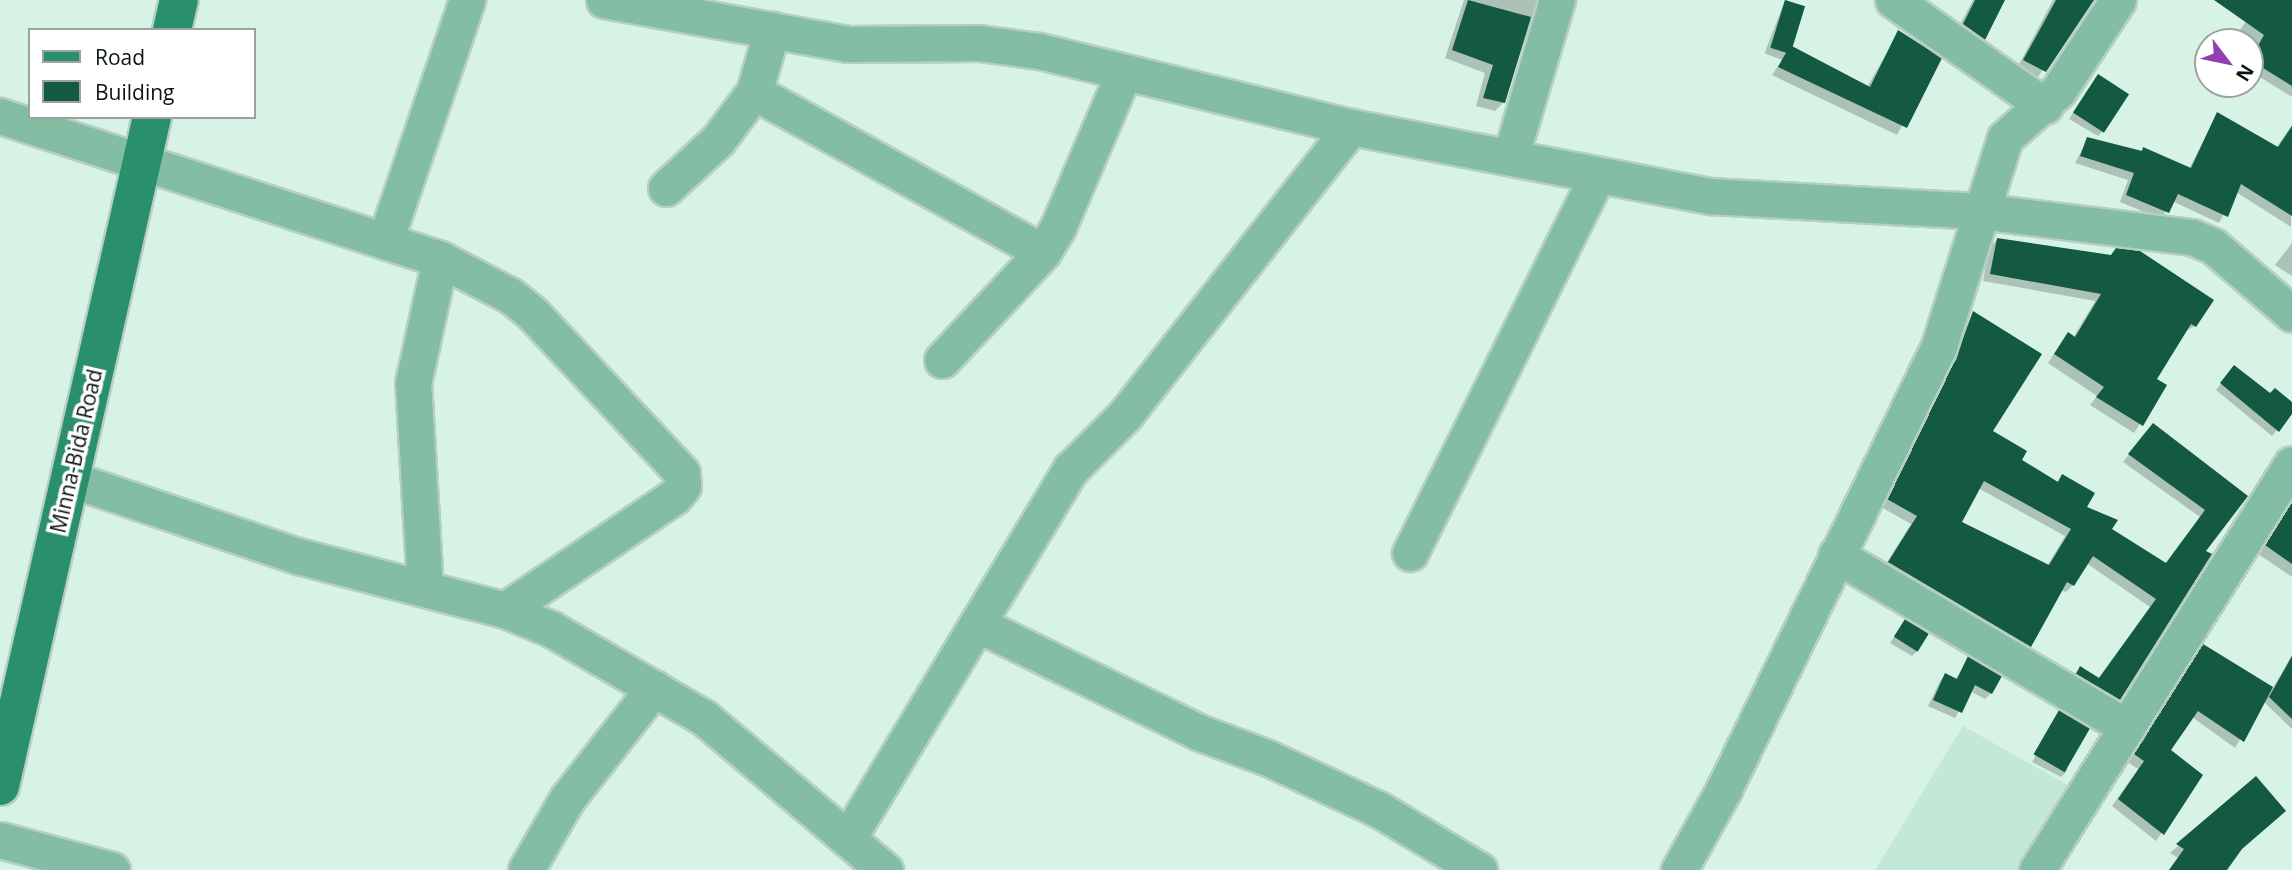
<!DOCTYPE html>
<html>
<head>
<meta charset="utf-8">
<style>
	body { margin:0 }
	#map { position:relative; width:2292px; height:870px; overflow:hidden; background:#d7f3e5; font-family:"Open Sans",sans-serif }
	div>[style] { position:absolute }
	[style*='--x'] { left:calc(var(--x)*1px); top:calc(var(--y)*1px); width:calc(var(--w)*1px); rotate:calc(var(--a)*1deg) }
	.built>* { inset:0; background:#c4e8d7 }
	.shadow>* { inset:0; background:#0003; transform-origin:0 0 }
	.building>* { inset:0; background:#145941; transform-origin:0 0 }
	.roads { filter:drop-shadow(2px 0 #b6cfc3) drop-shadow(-2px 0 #b6cfc3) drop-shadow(0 2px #b6cfc3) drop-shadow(0 -2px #b6cfc3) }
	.minor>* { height:35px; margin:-17.5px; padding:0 17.5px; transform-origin:17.5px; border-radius:17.5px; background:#83bda3 }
	.major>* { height:38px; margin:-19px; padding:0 19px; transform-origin:19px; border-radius:19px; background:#2a8f6c }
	span { translate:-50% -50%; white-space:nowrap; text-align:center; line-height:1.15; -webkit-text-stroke:7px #fff; paint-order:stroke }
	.street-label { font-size:21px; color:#0b1410 }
	.legend { position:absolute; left:28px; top:28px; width:228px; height:91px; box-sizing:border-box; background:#fff; border:2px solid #9da19f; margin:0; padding:9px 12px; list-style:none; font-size:21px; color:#0b1410 }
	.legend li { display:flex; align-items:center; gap:14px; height:35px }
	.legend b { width:35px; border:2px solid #9da19f }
	.north { position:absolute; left:2194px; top:28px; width:70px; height:70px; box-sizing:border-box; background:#fff; border:2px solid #9da19f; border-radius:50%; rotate:122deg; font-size:19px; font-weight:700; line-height:28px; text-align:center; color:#0b1410 }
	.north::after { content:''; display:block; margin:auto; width:24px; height:32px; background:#9140b0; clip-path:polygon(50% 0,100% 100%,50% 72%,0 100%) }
</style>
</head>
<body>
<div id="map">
	<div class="built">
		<div style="clip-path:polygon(1963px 726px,2084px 794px,2037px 870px,1875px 870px)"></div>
	</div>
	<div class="shadow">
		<div style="clip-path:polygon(1464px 0,1538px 0,1504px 102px,1495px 111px,1476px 106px,1485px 73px,1445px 58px)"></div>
		<div style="left:1785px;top:0;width:19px;height:57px;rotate:21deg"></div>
		<div style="clip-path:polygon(1973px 0,2003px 0,1977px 46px,1956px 32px)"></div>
		<div style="clip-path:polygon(2053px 0,2090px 0,2036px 80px,2016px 70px)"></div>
		<div style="clip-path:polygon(2219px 0,2292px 0,2292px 97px,2250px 71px,2250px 55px,2258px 43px,2240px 30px,2246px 21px)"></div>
		<div style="clip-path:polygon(1899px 32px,1939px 59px,1897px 135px,1772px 75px,1791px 47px,1867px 87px)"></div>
		<div style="clip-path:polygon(2098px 76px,2103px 131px,2098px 136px,2069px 119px)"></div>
		<div style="clip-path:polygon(2217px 114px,2276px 148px,2292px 125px,2291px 227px,2236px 192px,2219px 223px,2172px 201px,2161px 219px,2120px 202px,2128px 180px,2075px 163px,2088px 139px,2140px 152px,2143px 149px,2189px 169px)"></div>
		<div style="clip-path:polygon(1997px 240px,2109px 257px,2116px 250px,2195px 326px,2184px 332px,2155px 379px,2165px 386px,2134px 433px,2090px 405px,2097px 396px,2048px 363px,2061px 343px,2069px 335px,2073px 338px,2095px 301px,1983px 281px,1989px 248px)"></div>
		<div style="clip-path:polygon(2292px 243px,2292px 276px,2275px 265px)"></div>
		<div style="clip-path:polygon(evenodd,1973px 313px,1990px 431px,2019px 461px,2056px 483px,2062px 476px,2084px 508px,2110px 530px,2165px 564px,2200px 517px,2123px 462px,2146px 432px,2245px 497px,2204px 551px,2112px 706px,2073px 675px,2080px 668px,2098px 679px,2150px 607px,2086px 563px,2073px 585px,2066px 592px,2061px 590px,2022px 653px,1882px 570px,1911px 524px,1881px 507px,1973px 313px,1978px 488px,2065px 536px,2047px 566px,1959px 522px,1978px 488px)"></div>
		<div style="clip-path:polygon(2229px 373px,2292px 404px,2292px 411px,2272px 436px,2216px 390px)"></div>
		<div style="clip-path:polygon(2292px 502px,2292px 577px,2258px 554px)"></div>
		<div style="clip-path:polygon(1905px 621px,1918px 650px,1912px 656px,1890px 643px)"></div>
		<div style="clip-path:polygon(2203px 646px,2273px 688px,2292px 655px,2292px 729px,2263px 701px,2235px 748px,2192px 717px,2169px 751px,2201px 775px,2156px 841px,2112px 806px,2138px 769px,2128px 762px)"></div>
		<div style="clip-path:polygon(1968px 659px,1991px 693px,1985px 699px,1970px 691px,1955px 718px,1928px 706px,1940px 681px,1945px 675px,1955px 680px)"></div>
		<div style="clip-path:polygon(2059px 712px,2067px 771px,2061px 777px,2032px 762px)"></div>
		<div style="clip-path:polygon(2256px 778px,2239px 851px,2225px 870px,2169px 870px,2178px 858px,2170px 853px)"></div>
	</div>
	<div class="building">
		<div style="clip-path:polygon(1468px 0,1531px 17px,1505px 103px,1483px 98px,1493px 65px,1452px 50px)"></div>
		<div style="left:1785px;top:0;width:21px;height:50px;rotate:17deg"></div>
		<div style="clip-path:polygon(1975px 0,2005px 0,1985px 40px,1963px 24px)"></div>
		<div style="clip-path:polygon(2056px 0,2094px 0,2046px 72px,2023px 60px)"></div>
		<div style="clip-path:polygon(2214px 0,2292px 0,2292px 86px,2250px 60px,2264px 35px)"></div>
		<div style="clip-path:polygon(1898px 30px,1942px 58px,1907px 128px,1778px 67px,1790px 45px,1870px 87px)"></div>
		<div style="left:2098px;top:74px;width:37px;height:46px;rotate:33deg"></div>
		<div style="clip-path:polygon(2217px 112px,2278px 147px,2292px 126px,2292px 216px,2241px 184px,2228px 217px,2178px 194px,2169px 213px,2126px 195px,2134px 173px,2080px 156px,2087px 137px,2142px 151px,2143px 147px,2191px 168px)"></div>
		<div style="clip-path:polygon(1997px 238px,2111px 255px,2116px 248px,2140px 251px,2214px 300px,2196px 327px,2191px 324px,2157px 379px,2167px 385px,2143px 426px,2096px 397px,2104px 387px,2054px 354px,2068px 332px,2075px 337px,2101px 294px,1990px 274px)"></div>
		<div style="clip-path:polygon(evenodd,1973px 311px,2042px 354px,1993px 431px,2027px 451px,2022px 460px,2058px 482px,2062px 474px,2095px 493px,2087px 507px,2118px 520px,2112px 529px,2166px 563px,2205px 510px,2128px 454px,2153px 423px,2248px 496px,2206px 551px,2212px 554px,2120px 700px,2076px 674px,2080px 666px,2099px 678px,2156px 599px,2093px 556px,2074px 586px,2067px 582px,2031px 647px,1888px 562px,1917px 516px,1887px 499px,1956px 358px,1973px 311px,1984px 481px,2071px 529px,2049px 565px,1962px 522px,1984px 481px)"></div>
		<div style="clip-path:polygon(2234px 365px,2270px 393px,2275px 388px,2292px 402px,2292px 414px,2279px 432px,2220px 383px)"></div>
		<div style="clip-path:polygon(2292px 502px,2292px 564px,2265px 545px)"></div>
		<div style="left:1905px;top:619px;width:28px;height:21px;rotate:32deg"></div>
		<div style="clip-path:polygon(2203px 644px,2273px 687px,2244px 742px,2198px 711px,2171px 750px,2203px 775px,2164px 835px,2118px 799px,2144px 761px,2134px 754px)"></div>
		<div style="clip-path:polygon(1968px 656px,2002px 676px,1992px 694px,1975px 685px,1962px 713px,1933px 700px,1945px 673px,1957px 679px)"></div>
		<div style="clip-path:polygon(2292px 656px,2292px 719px,2269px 697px)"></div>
		<div style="left:2059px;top:710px;width:36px;height:51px;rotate:30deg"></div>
		<div style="clip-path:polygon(2256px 776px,2286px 811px,2242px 849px,2227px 870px,2169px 870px,2184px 849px,2176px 844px)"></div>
	</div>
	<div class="roads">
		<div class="minor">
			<div style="--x:604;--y:0;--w:248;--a:10.2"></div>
			<div style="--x:848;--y:44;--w:131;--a:-0.4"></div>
			<div style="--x:979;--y:43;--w:61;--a:7.6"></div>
			<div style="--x:1039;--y:51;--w:321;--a:13.7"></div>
			<div style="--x:1351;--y:127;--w:366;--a:10.9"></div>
			<div style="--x:1710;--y:196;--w:269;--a:3.2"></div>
			<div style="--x:1979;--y:211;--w:215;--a:7"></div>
			<div style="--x:2192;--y:237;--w:23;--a:23"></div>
			<div style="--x:2213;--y:246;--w:104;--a:40.7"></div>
			<div style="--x:1893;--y:0;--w:185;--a:34.9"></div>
			<div style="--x:754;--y:92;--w:330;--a:29"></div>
			<div style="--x:0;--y:116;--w:463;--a:18"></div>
			<div style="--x:440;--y:259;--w:80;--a:27.5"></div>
			<div style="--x:511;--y:296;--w:27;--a:39"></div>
			<div style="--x:532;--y:313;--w:219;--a:46.8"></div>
			<div style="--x:682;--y:473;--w:13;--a:86"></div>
			<div style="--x:683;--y:486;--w:13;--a:129"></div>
			<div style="--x:675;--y:496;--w:205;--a:146.2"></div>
			<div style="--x:1511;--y:155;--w:162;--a:-73.5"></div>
			<div style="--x:666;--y:188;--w:71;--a:-42.7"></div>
			<div style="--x:718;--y:140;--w:60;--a:-53.1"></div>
			<div style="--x:754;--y:92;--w:65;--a:-73.8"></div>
			<div style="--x:385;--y:241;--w:255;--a:-71.2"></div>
			<div style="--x:942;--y:360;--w:148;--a:-46.9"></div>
			<div style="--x:1043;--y:252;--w:29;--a:-59"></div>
			<div style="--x:1058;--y:227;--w:168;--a:-66.9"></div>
			<div style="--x:70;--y:479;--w:241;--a:18.7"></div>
			<div style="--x:298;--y:556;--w:214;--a:14.6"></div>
			<div style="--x:505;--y:610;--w:50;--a:22.4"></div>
			<div style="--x:551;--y:629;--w:176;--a:30.1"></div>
			<div style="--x:703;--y:717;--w:238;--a:40.1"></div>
			<div style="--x:1410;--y:553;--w:422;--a:-63.6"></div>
			<div style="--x:1836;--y:555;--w:338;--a:30.6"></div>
			<div style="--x:425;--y:589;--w:206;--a:-93.3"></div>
			<div style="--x:413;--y:383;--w:127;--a:-77.7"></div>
			<div style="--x:977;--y:624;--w:246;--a:26"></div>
			<div style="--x:1198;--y:732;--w:75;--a:20.4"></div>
			<div style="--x:1268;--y:758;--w:123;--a:24.9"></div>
			<div style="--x:1380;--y:810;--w:116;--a:31.2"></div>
			<div style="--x:848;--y:838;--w:431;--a:-58.9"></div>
			<div style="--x:1071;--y:469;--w:76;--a:-45"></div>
			<div style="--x:1125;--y:415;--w:366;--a:-51.9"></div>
			<div style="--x:0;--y:840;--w:116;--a:15"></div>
			<div style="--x:526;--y:870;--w:82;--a:-60"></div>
			<div style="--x:567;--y:799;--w:141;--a:-51.9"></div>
			<div style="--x:1679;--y:870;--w:93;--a:-60.9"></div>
			<div style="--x:1724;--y:789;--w:489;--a:-64.1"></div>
			<div style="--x:1938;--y:349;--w:221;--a:-72.4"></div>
			<div style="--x:2005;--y:138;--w:71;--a:-41.6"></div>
			<div style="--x:2058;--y:91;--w:109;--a:-56.6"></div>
			<div style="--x:2037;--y:870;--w:479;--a:-57.9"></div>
		</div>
		<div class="major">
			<div style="--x:172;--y:30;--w:31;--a:-77"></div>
			<div style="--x:0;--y:786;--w:686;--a:-77.2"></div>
		</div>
	</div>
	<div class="street-label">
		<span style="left:76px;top:451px;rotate:-77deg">Minna-Bida Road</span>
	</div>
	<ul class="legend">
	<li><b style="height:9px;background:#2a8f6c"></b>Road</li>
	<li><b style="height:19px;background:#145941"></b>Building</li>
	</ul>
	<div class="north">N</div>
</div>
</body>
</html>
